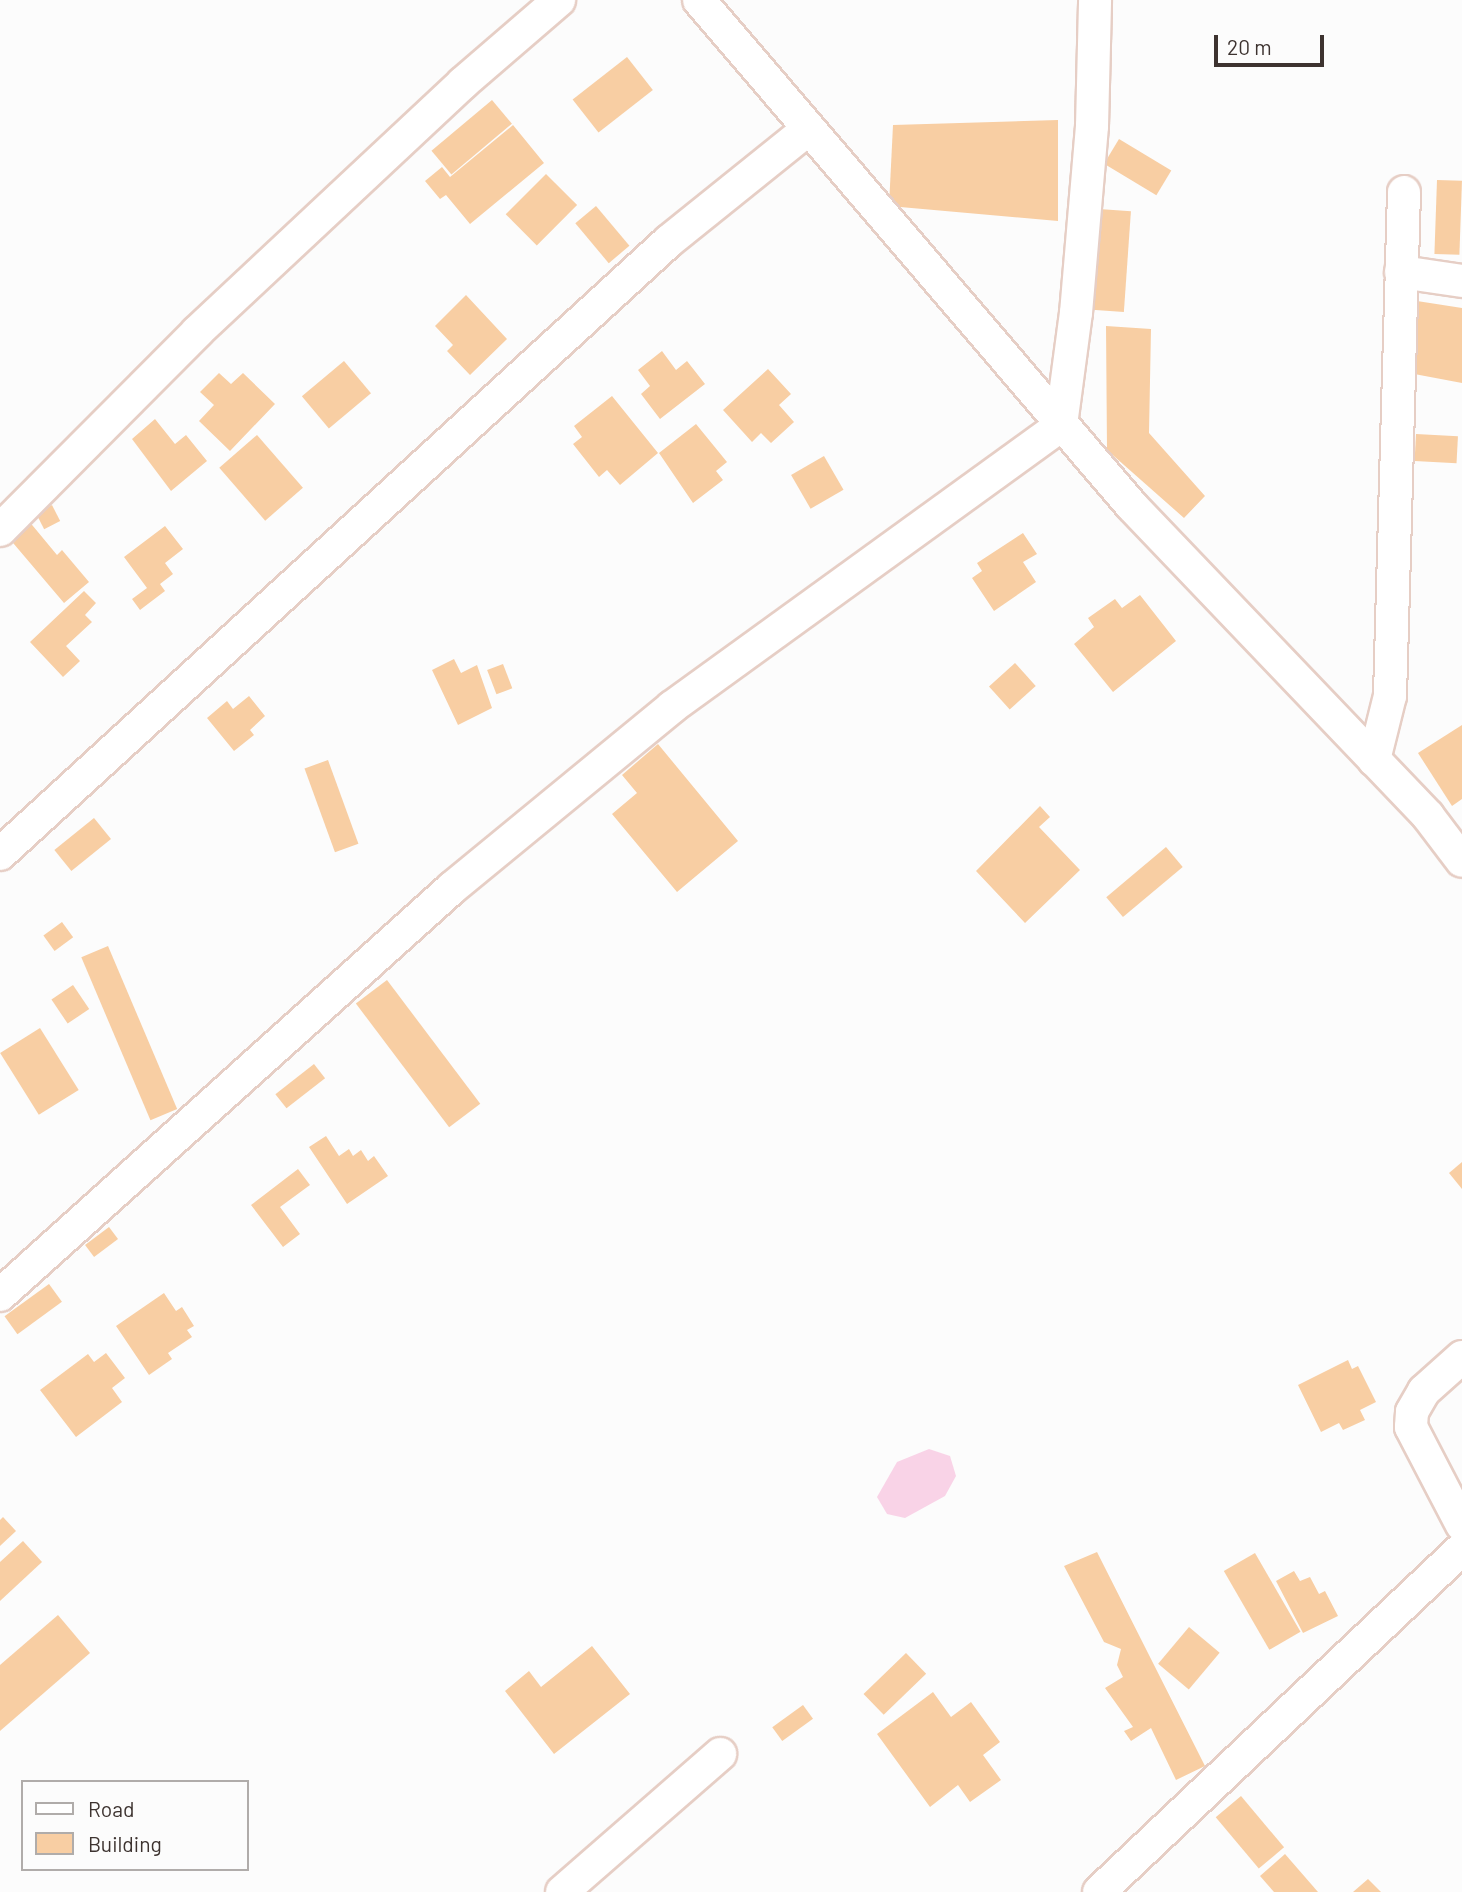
<!DOCTYPE html>
<html>
<head>
<meta charset="utf-8">
<style>
	body { margin:0 }
	#map { position:relative; width:1462px; height:1892px; overflow:hidden; background:#fcfcfc; font-family:Barlow,sans-serif }
	div>[style] { position:absolute }
	[style*='--x'] { left:calc(var(--x)*1px); top:calc(var(--y)*1px); width:calc(var(--w)*1px); rotate:calc(var(--a)*1deg) }
	.water>* { inset:0; background:#f9d3e7 }
	.building>* { inset:0; background:#f8cea3; transform-origin:0 0 }
	.roads { filter:drop-shadow(2px 0 #e6cec5) drop-shadow(-2px 0 #e6cec5) drop-shadow(0 2px #e6cec5) drop-shadow(0 -2px #e6cec5) }
	.street>* { height:32px; margin:-16px; padding:0 16px; transform-origin:16px; border-radius:16px; background:#fff }
	span { translate:-50% -50%; white-space:nowrap; text-align:center; line-height:1.15; -webkit-text-stroke:5px #fcfcfc; paint-order:stroke }
	.legend { position:absolute; left:21px; top:1780px; width:228px; height:91px; box-sizing:border-box; background:#fcfcfc; border:2px solid #b0acaa; margin:0; padding:9px 12px; list-style:none; font-size:21px; color:#3d3330 }
	.legend li { display:flex; align-items:center; gap:14px; height:35px }
	.legend b { width:35px; border:2px solid #b0acaa }
	.scale { position:absolute; left:1214px; top:35px; width:110px; height:32px; box-sizing:border-box; border:4px solid #3d3330; border-top:0; padding-left:9px; font-size:21px; line-height:24px; white-space:nowrap; color:#3d3330; -webkit-text-stroke:5px #fcfcfc; paint-order:stroke }
</style>
</head>
<body>
<div id="map">
	<div class="water">
		<div style="clip-path:polygon(929px 1449px,950px 1456px,956px 1476px,945px 1496px,905px 1518px,887px 1514px,877px 1497px,897px 1462px)"></div>
	</div>
	<div class="building">
		<div style="left:627px;top:57px;width:42px;height:69px;rotate:52deg"></div>
		<div style="left:492px;top:100px;width:31px;height:79px;rotate:50deg"></div>
		<div style="clip-path:polygon(1058px 120px,1058px 221px,889px 206px,893px 125px)"></div>
		<div style="clip-path:polygon(513px 125px,544px 163px,470px 224px,446px 195px,440px 199px,425px 181px,442px 167px,450px 177px)"></div>
		<div style="left:1119px;top:139px;width:61px;height:29px;rotate:31deg"></div>
		<div style="left:546px;top:174px;width:44px;height:57px;rotate:45deg"></div>
		<div style="left:1437px;top:180px;width:25px;height:74px;rotate:2deg"></div>
		<div style="left:596px;top:206px;width:52px;height:27px;rotate:50deg"></div>
		<div style="left:1099px;top:209px;width:32px;height:101px;rotate:4deg"></div>
		<div style="clip-path:polygon(466px 295px,507px 339px,470px 375px,447px 351px,453px 345px,435px 326px)"></div>
		<div style="clip-path:polygon(1417px 301px,1462px 308px,1462px 383px,1409px 373px)"></div>
		<div style="clip-path:polygon(1106px 326px,1151px 329px,1149px 433px,1205px 496px,1184px 518px,1107px 450px)"></div>
		<div style="clip-path:polygon(662px 351px,676px 370px,687px 361px,705px 384px,660px 419px,641px 394px,650px 386px,638px 370px)"></div>
		<div style="left:344px;top:361px;width:42px;height:55px;rotate:50deg"></div>
		<div style="clip-path:polygon(768px 369px,791px 394px,779px 405px,794px 422px,771px 443px,761px 433px,752px 442px,723px 410px)"></div>
		<div style="clip-path:polygon(219px 373px,231px 384px,243px 373px,275px 404px,230px 451px,199px 421px,214px 405px,200px 392px)"></div>
		<div style="clip-path:polygon(612px 396px,658px 453px,620px 485px,607px 470px,599px 477px,573px 444px,582px 437px,574px 426px)"></div>
		<div style="clip-path:polygon(155px 419px,175px 444px,186px 435px,207px 461px,171px 491px,132px 439px)"></div>
		<div style="clip-path:polygon(696px 424px,727px 462px,716px 471px,723px 480px,693px 503px,659px 453px)"></div>
		<div style="left:1416px;top:434px;width:42px;height:27px;rotate:3deg"></div>
		<div style="left:257px;top:435px;width:70px;height:50px;rotate:49deg"></div>
		<div style="left:824px;top:456px;width:39px;height:38px;rotate:60deg"></div>
		<div style="left:52px;top:505px;width:18px;height:18px;rotate:63deg"></div>
		<div style="clip-path:polygon(28px 520px,57px 555px,62px 550px,89px 582px,64px 603px,8px 537px)"></div>
		<div style="clip-path:polygon(165px 526px,183px 549px,165px 563px,173px 574px,160px 584px,165px 591px,140px 610px,132px 599px,147px 588px,124px 557px)"></div>
		<div style="clip-path:polygon(1023px 533px,1037px 554px,1023px 562px,1036px 582px,994px 611px,972px 578px,982px 571px,977px 563px)"></div>
		<div style="clip-path:polygon(84px 591px,96px 603px,85px 615px,92px 622px,66px 646px,80px 661px,63px 677px,30px 642px)"></div>
		<div style="clip-path:polygon(1140px 595px,1176px 641px,1113px 692px,1074px 644px,1094px 627px,1088px 618px,1115px 599px,1122px 608px)"></div>
		<div style="clip-path:polygon(454px 659px,461px 673px,477px 665px,492px 708px,458px 725px,432px 670px)"></div>
		<div style="left:1015px;top:663px;width:31px;height:35px;rotate:48deg"></div>
		<div style="left:503px;top:664px;width:26px;height:17px;rotate:69deg"></div>
		<div style="clip-path:polygon(249px 696px,265px 716px,250px 730px,254px 735px,234px 751px,207px 718px,227px 701px,233px 709px)"></div>
		<div style="clip-path:polygon(1462px 725px,1462px 799px,1452px 806px,1418px 753px)"></div>
		<div style="clip-path:polygon(658px 744px,738px 841px,677px 892px,612px 814px,637px 793px,622px 775px)"></div>
		<div style="left:328px;top:760px;width:89px;height:25px;rotate:70deg"></div>
		<div style="clip-path:polygon(1040px 806px,1050px 817px,1039px 827px,1080px 870px,1025px 923px,976px 871px)"></div>
		<div style="left:94px;top:818px;width:27px;height:51px;rotate:51deg"></div>
		<div style="left:1166px;top:847px;width:26px;height:78px;rotate:50deg"></div>
		<div style="left:62px;top:922px;width:19px;height:23px;rotate:54deg"></div>
		<div style="left:108px;top:946px;width:177px;height:29px;rotate:67deg"></div>
		<div style="left:387px;top:980px;width:155px;height:39px;rotate:53deg"></div>
		<div style="left:73px;top:985px;width:29px;height:26px;rotate:56deg"></div>
		<div style="left:40px;top:1028px;width:73px;height:47px;rotate:58deg"></div>
		<div style="left:314px;top:1064px;width:18px;height:49px;rotate:52deg"></div>
		<div style="clip-path:polygon(326px 1136px,339px 1156px,349px 1149px,353px 1156px,361px 1150px,368px 1161px,374px 1156px,388px 1176px,347px 1204px,309px 1147px)"></div>
		<div style="clip-path:polygon(1462px 1162px,1462px 1189px,1449px 1173px)"></div>
		<div style="clip-path:polygon(298px 1169px,310px 1185px,280px 1207px,300px 1234px,283px 1247px,251px 1205px)"></div>
		<div style="left:109px;top:1227px;width:15px;height:30px;rotate:53deg"></div>
		<div style="left:49px;top:1284px;width:22px;height:55px;rotate:54deg"></div>
		<div style="clip-path:polygon(164px 1293px,176px 1311px,182px 1307px,194px 1326px,187px 1330px,192px 1337px,168px 1353px,172px 1359px,149px 1375px,116px 1326px)"></div>
		<div style="clip-path:polygon(106px 1353px,125px 1378px,112px 1388px,122px 1402px,76px 1437px,40px 1390px,88px 1354px,94px 1362px)"></div>
		<div style="clip-path:polygon(1348px 1360px,1352px 1369px,1358px 1366px,1376px 1402px,1360px 1410px,1365px 1420px,1343px 1430px,1339px 1423px,1321px 1432px,1298px 1385px)"></div>
		<div style="clip-path:polygon(3px 1517px,16px 1531px,0 1546px,0 1520px)"></div>
		<div style="clip-path:polygon(23px 1541px,42px 1562px,0 1601px,0 1562px)"></div>
		<div style="clip-path:polygon(1097px 1552px,1205px 1766px,1176px 1780px,1151px 1728px,1131px 1741px,1124px 1731px,1133px 1727px,1105px 1688px,1123px 1677px,1117px 1665px,1121px 1649px,1104px 1642px,1064px 1566px)"></div>
		<div style="left:1255px;top:1553px;width:91px;height:36px;rotate:60deg"></div>
		<div style="clip-path:polygon(1294px 1571px,1300px 1581px,1310px 1577px,1319px 1594px,1325px 1591px,1338px 1616px,1303px 1633px,1276px 1581px)"></div>
		<div style="clip-path:polygon(58px 1615px,90px 1653px,0 1731px,0 1665px)"></div>
		<div style="left:1189px;top:1627px;width:40px;height:48px;rotate:40deg"></div>
		<div style="clip-path:polygon(592px 1646px,630px 1694px,554px 1754px,505px 1691px,529px 1671px,541px 1687px)"></div>
		<div style="left:906px;top:1653px;width:29px;height:59px;rotate:46deg"></div>
		<div style="clip-path:polygon(933px 1692px,951px 1717px,971px 1702px,1000px 1742px,983px 1755px,1001px 1780px,970px 1802px,958px 1785px,930px 1807px,877px 1734px)"></div>
		<div style="left:803px;top:1705px;width:17px;height:38px;rotate:54deg"></div>
		<div style="left:1241px;top:1796px;width:67px;height:33px;rotate:50deg"></div>
		<div style="clip-path:polygon(1285px 1854px,1318px 1892px,1274px 1892px,1260px 1876px)"></div>
		<div style="clip-path:polygon(1368px 1879px,1381px 1892px,1353px 1892px)"></div>
	</div>
	<div class="roads">
		<div class="street">
			<div style="--x:699;--y:0;--w:665;--a:49.45"></div>
			<div style="--x:1131;--y:505;--w:430;--a:46.3"></div>
			<div style="--x:1428;--y:816;--w:56;--a:52.9"></div>
			<div style="--x:1401;--y:272;--w:62;--a:8.4"></div>
			<div style="--x:0;--y:530;--w:279;--a:-45.1"></div>
			<div style="--x:197;--y:332;--w:364;--a:-43.1"></div>
			<div style="--x:463;--y:83;--w:127;--a:-40.8"></div>
			<div style="--x:1374;--y:760;--w:66;--a:-76"></div>
			<div style="--x:1390;--y:696;--w:504;--a:-88.41"></div>
			<div style="--x:0;--y:854;--w:907;--a:-42.5"></div>
			<div style="--x:669;--y:241;--w:177;--a:-38.8"></div>
			<div style="--x:0;--y:1295;--w:608;--a:-42"></div>
			<div style="--x:452;--y:888;--w:285;--a:-39.4"></div>
			<div style="--x:672;--y:707;--w:480;--a:-35.9"></div>
			<div style="--x:1061;--y:425;--w:113;--a:-82.4"></div>
			<div style="--x:1076;--y:313;--w:188;--a:-85.1"></div>
			<div style="--x:1092;--y:126;--w:126;--a:-88.6"></div>
			<div style="--x:1462;--y:1357;--w:51;--a:138.2"></div>
			<div style="--x:1424;--y:1391;--w:24;--a:120"></div>
			<div style="--x:1412;--y:1412;--w:15;--a:94"></div>
			<div style="--x:1411;--y:1427;--w:110;--a:62.5"></div>
			<div style="--x:562;--y:1892;--w:210;--a:-41.1"></div>
			<div style="--x:1099;--y:1892;--w:499;--a:-43.4"></div>
		</div>
	</div>
	<ul class="legend">
	<li><b style="height:9px;background:#fff"></b>Road</li>
	<li><b style="height:19px;background:#f8cea3"></b>Building</li>
	</ul>
	<div class="scale">20 m</div>
</div>
</body>
</html>
